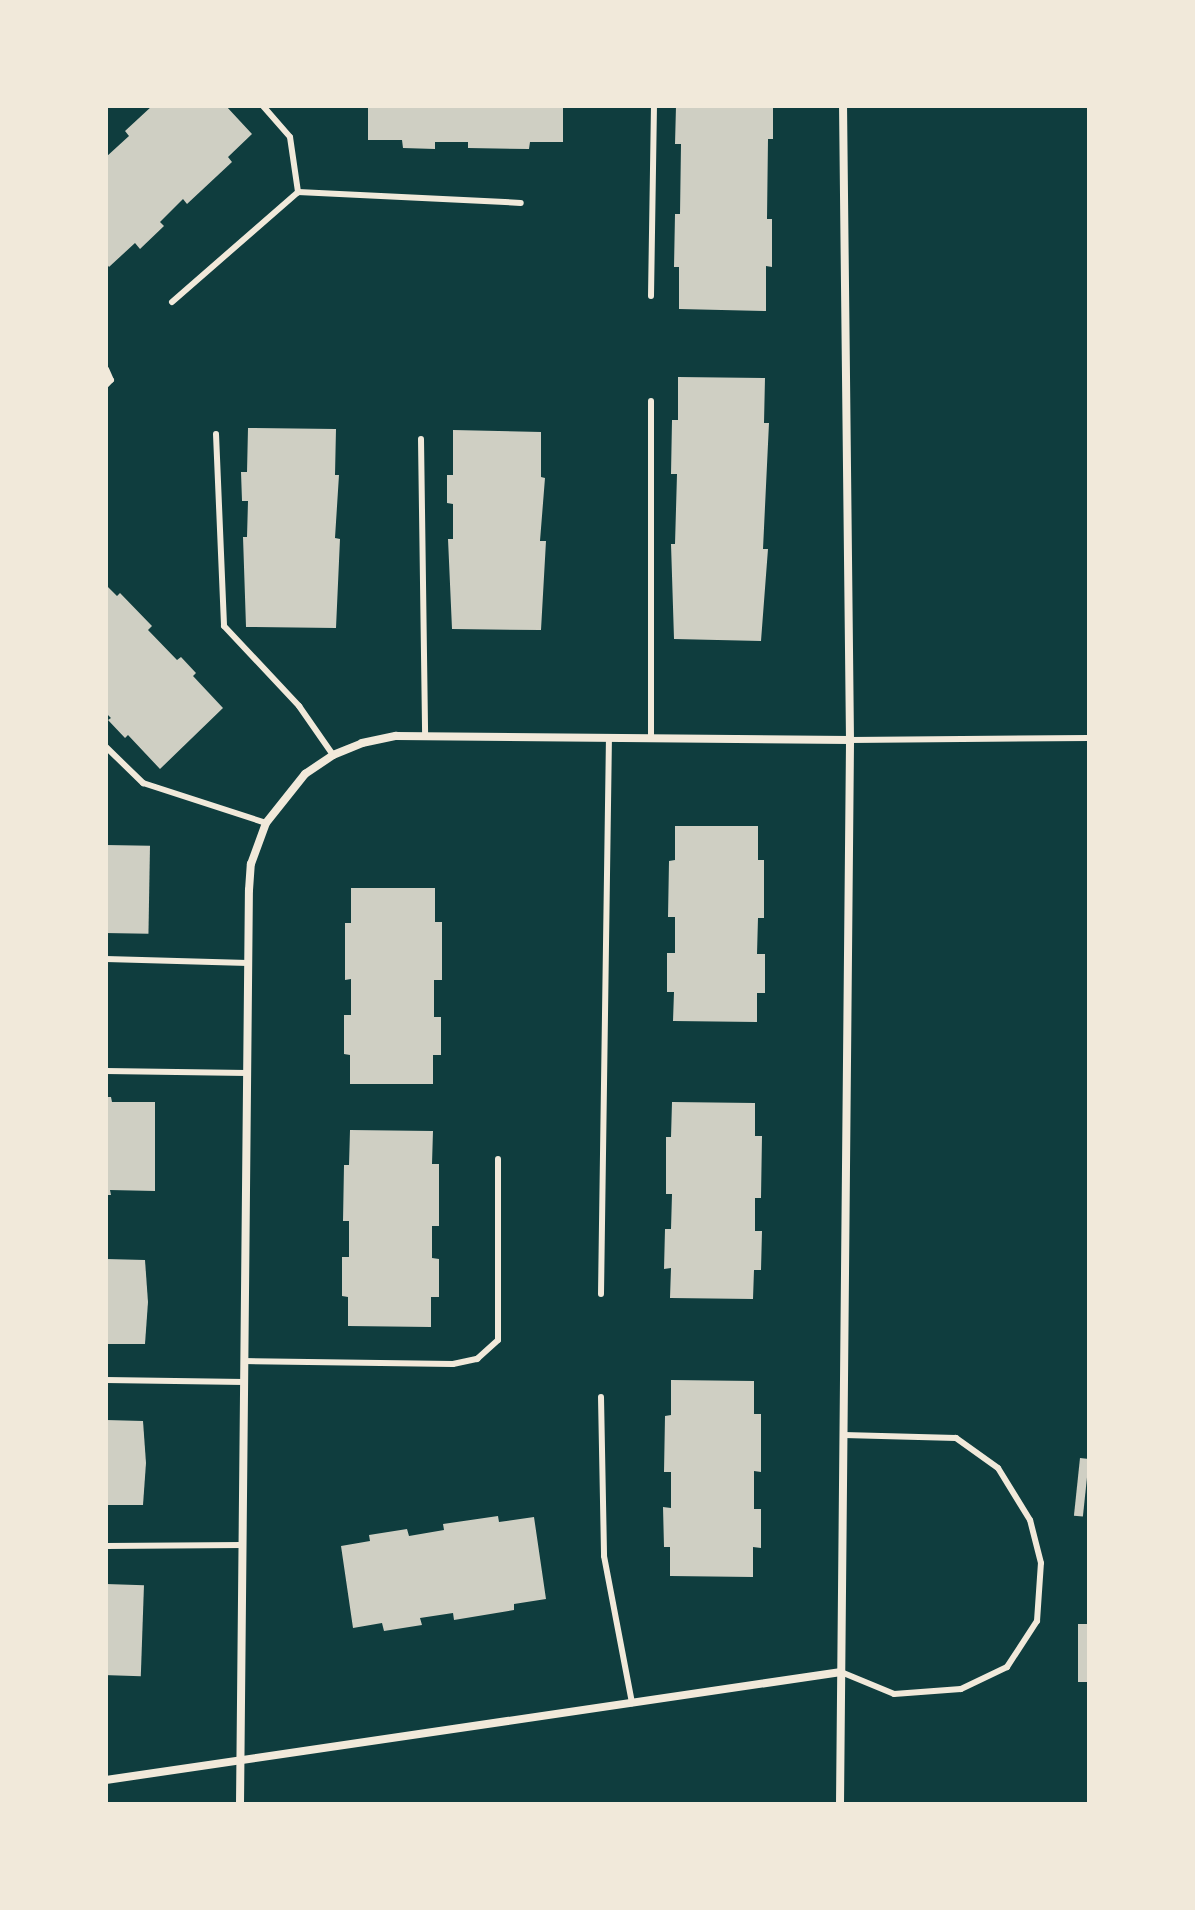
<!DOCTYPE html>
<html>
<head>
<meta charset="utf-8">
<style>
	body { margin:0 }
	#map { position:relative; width:1195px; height:1910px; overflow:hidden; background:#0f3d3e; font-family:"Public Sans",sans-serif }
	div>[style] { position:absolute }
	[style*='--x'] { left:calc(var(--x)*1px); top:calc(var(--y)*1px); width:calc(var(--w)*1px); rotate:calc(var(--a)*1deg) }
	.building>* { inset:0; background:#cfcfc3; transform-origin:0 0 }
	.service>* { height:6px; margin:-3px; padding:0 3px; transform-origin:3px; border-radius:3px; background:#f1e9da }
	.minor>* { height:8px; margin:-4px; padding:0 4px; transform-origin:4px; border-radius:4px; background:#f1e9da }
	span { translate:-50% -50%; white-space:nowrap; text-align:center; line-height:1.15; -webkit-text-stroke:6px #f1e9da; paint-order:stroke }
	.frame { position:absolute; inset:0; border:108px solid #f1e9da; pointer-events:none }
</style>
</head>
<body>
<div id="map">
	<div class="building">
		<div style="clip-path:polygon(152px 106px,226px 106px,252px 134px,228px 157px,232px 162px,187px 204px,183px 199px,160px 222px,164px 226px,140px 249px,135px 243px,109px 267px,106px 263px,106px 157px,129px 136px,125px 131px)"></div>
		<div style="clip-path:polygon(368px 106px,563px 106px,563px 142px,530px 142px,529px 149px,468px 148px,468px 142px,435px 142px,435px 149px,403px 148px,402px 140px,368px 140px)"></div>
		<div style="clip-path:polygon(676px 106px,773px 106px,773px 139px,768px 139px,767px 219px,772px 219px,772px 267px,766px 266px,766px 311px,679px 309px,679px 267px,674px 267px,675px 214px,680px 214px,681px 144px,675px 144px)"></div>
		<div style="clip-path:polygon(678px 377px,765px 378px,764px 423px,769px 423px,763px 549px,768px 549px,761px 641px,674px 639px,671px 544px,675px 544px,677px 474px,671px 474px,672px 420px,678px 420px)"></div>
		<div style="clip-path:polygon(248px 428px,336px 429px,335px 475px,339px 475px,335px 538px,340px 539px,336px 628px,246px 627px,243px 537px,247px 537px,248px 501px,242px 501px,241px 472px,247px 472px)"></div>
		<div style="clip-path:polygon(453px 430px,541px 432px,541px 477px,545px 478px,540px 541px,546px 541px,541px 630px,452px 629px,448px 539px,453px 539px,453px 504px,447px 503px,447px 475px,453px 475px)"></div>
		<div style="clip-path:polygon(106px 585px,117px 596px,120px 593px,152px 626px,148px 630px,177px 660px,181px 657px,196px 673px,193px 676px,223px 708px,160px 769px,128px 735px,125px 738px,108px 720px,111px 718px,106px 713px)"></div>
		<div style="clip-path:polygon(675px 826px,758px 826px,758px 860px,764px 860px,764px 918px,758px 918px,757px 954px,765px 954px,765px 993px,757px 993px,757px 1022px,673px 1021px,674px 992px,667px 992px,667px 953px,675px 953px,675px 917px,668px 917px,669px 861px,675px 860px)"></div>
		<div style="left:106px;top:845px;width:44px;height:88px;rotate:1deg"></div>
		<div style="clip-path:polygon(351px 888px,435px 888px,435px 922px,442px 922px,442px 980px,434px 980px,434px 1017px,441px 1017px,441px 1055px,433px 1055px,433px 1084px,350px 1084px,350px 1055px,344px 1054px,344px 1015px,351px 1015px,351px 979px,345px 980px,345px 923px,351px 923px)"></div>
		<div style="clip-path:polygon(106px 1097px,111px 1097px,112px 1102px,155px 1102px,155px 1191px,110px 1190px,111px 1195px,106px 1195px)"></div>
		<div style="clip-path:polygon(672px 1102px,755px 1103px,755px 1136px,762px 1136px,761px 1198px,755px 1198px,755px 1231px,762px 1231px,761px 1270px,754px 1270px,753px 1299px,670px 1298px,671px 1268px,664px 1269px,665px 1229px,671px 1229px,672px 1194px,666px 1194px,666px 1137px,671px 1137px)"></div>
		<div style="clip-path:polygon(350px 1130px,433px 1131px,432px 1164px,439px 1164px,439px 1226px,432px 1226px,432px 1258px,439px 1259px,439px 1297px,431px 1297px,431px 1327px,348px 1326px,348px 1297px,342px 1296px,342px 1257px,349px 1257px,349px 1221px,343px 1221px,344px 1165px,349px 1165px)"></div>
		<div style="clip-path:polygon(106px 1259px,145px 1260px,148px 1302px,145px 1344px,106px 1344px)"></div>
		<div style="clip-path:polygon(671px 1380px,754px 1381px,754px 1414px,761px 1414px,761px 1472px,754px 1471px,754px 1509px,761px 1509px,761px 1548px,753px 1547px,753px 1577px,670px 1576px,670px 1547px,664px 1547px,663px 1507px,671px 1508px,671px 1472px,664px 1472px,665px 1416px,671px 1415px)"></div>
		<div style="clip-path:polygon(106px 1420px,143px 1421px,146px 1463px,143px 1505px,106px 1505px)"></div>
		<div style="left:1080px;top:1458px;width:9px;height:58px;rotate:6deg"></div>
		<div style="clip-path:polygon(498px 1516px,499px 1522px,534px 1517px,546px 1599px,514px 1604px,514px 1610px,454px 1620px,453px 1613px,420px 1618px,422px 1625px,384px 1631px,382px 1623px,353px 1628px,341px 1546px,370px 1541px,369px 1535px,407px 1529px,409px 1536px,444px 1530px,443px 1524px)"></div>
		<div style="left:106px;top:1584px;width:38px;height:91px;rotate:2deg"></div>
		<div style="left:1078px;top:1624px;width:11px;height:58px"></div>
	</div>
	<div class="service">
		<div style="--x:263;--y:106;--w:41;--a:48.9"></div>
		<div style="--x:290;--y:137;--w:56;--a:81.7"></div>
		<div style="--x:651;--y:296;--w:190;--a:-89.1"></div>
		<div style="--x:172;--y:302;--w:167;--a:-41.1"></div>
		<div style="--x:298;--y:192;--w:223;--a:2.8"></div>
		<div style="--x:106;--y:369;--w:12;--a:66"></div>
		<div style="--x:111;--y:380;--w:7;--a:135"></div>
		<div style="--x:216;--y:434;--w:192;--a:87.6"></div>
		<div style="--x:224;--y:626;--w:110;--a:46.8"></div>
		<div style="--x:299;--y:706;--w:60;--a:55.2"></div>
		<div style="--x:421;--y:439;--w:297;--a:89.2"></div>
		<div style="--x:651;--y:738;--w:337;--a:-90"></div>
		<div style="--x:850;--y:740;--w:239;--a:-0.5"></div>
		<div style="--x:106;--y:747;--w:52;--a:44.2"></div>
		<div style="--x:143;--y:783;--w:129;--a:18"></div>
		<div style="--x:106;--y:959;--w:142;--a:1.6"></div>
		<div style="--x:106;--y:1071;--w:141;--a:0.8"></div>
		<div style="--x:601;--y:1294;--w:556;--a:-89.18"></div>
		<div style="--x:244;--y:1361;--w:209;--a:0.8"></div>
		<div style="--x:453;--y:1364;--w:25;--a:-12"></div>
		<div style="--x:477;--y:1359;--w:28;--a:-42"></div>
		<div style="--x:498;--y:1340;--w:181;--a:-90"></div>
		<div style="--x:106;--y:1380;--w:138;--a:0.8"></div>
		<div style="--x:601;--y:1397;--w:159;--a:88.9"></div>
		<div style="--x:604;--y:1556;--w:150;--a:79.2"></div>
		<div style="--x:106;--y:1546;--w:136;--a:-0.4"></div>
		<div style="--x:841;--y:1672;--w:57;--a:22.5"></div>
		<div style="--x:894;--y:1694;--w:67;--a:-4.3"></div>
		<div style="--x:961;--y:1689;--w:51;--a:-25.6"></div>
		<div style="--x:1007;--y:1667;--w:55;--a:-56.9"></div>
		<div style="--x:1037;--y:1621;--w:58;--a:-86.1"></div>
		<div style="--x:1041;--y:1563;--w:44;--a:-104.3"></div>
		<div style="--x:1030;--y:1520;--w:61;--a:-121.6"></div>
		<div style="--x:998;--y:1468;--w:52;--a:-144.5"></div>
		<div style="--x:956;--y:1438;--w:112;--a:-178.5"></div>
	</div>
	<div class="minor">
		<div style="--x:106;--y:1780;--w:743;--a:-8.36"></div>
		<div style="--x:240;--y:1804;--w:914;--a:-89.44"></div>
		<div style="--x:249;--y:890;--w:26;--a:-86"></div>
		<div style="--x:251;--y:864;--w:44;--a:-69.9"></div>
		<div style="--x:266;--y:823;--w:63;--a:-51.5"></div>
		<div style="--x:305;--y:774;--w:34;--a:-34"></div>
		<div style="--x:333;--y:755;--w:31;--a:-22"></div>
		<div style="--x:362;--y:743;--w:35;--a:-12"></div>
		<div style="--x:396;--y:736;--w:454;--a:0.5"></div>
		<div style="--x:840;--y:1804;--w:1064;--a:-89.46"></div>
		<div style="--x:850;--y:740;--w:634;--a:-90.63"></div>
	</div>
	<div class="frame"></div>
</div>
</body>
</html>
